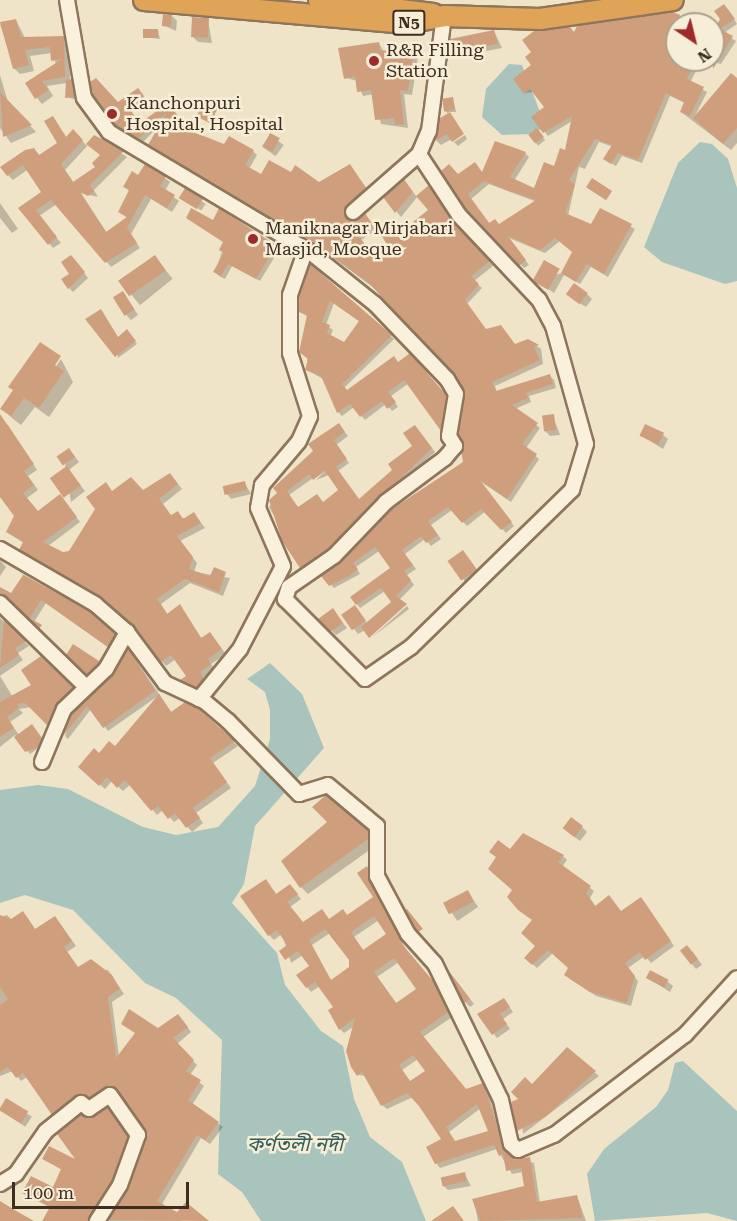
<!DOCTYPE html>
<html>
<head>
<meta charset="utf-8">
<style>
	body { margin:0 }
	#map { position:relative; width:737px; height:1221px; overflow:hidden; background:#f0e4c8; font-family:"Roboto Serif","Noto Sans Bengali",serif }
	div>[style] { position:absolute }
	[style*='--x'] { left:calc(var(--x)*1px); top:calc(var(--y)*1px); width:calc(var(--w)*1px); rotate:calc(var(--a)*1deg) }
	.water>* { inset:0; background:#a9c4bc }
	.shadow>* { inset:0; background:#0003; transform-origin:0 0 }
	.building>* { inset:0; background:#cf9f7d; transform-origin:0 0 }
	.roads { filter:drop-shadow(2px 0 #8d765c) drop-shadow(-2px 0 #8d765c) drop-shadow(0 2px #8d765c) drop-shadow(0 -2px #8d765c) }
	.minor>* { height:14px; margin:-7px; padding:0 7px; transform-origin:7px; border-radius:7px; background:#faf1dc }
	.highway>* { height:20px; margin:-10px; padding:0 10px; transform-origin:10px; border-radius:10px; background:#e0a458 }
	.dots>* { width:16px; height:16px; translate:-50% -50%; box-sizing:border-box; border:3px solid #f7eed8; border-radius:50% }
	span { translate:-50% -50%; white-space:nowrap; text-align:center; line-height:1.15; -webkit-text-stroke:5px #f7eed8; paint-order:stroke }
	.shield-label span { padding:2px 4px; background:#f7eed8; border:2px solid; border-radius:4px; -webkit-text-stroke-width:0 }
	.shield-label { font-size:16px; color:#3d2e20; font-weight:700 }
	.poi-label { font-size:18px; color:#3d2e20 }
	.left { translate:0 -50%; text-align:left }
	.water-label { font-size:20px; color:#2f5d5a; font-style:italic }
	.north { position:absolute; left:665px; top:12px; width:60px; height:60px; box-sizing:border-box; background:#f7eed8; border:2px solid #ada18e; border-radius:50%; rotate:145deg; font-size:16px; font-weight:700; line-height:24px; text-align:center; color:#3d2e20 }
	.north::after { content:''; display:block; margin:auto; width:21px; height:27px; background:#9e2a2b; clip-path:polygon(50% 0,100% 100%,50% 72%,0 100%) }
	.scale { position:absolute; left:12px; top:1182px; width:177px; height:27px; box-sizing:border-box; border:3px solid #3d2e20; border-top:0; padding-left:8px; font-size:18px; line-height:21px; white-space:nowrap; color:#3d2e20; -webkit-text-stroke:4px #f7eed8; paint-order:stroke }
</style>
</head>
<body>
<div id="map">
	<div class="water">
		<div style="clip-path:polygon(509px 64px,522px 65px,540px 112px,542px 128px,534px 134px,502px 135px,482px 117px,486px 89px)"></div>
		<div style="clip-path:polygon(700px 142px,712px 144px,728px 159px,737px 188px,737px 281px,725px 284px,662px 262px,644px 247px,678px 163px)"></div>
		<div style="clip-path:polygon(270px 663px,302px 694px,324px 748px,255px 826px,244px 884px,232px 903px,277px 953px,285px 985px,321px 1031px,343px 1046px,354px 1099px,370px 1137px,402px 1162px,426px 1221px,261px 1221px,242px 1192px,218px 1174px,222px 1040px,176px 998px,145px 983px,73px 910px,25px 895px,0 903px,0 790px,38px 785px,68px 789px,143px 827px,176px 835px,218px 827px,255px 786px,270px 739px,270px 710px,265px 692px,247px 679px)"></div>
		<div style="clip-path:polygon(683px 1061px,737px 1111px,737px 1221px,707px 1213px,595px 1221px,587px 1174px,604px 1149px,656px 1107px,668px 1090px,675px 1063px)"></div>
	</div>
	<div class="shadow">
		<div style="clip-path:polygon(728px 9px,737px 24px,724px 33px,736px 41px,721px 64px,703px 60px,713px 60px,713px 36px)"></div>
		<div style="clip-path:polygon(172px 16px,177px 21px,176px 31px,163px 25px)"></div>
		<div style="clip-path:polygon(evenodd,679px 16px,677px 60px,701px 60px,690px 83px,707px 92px,695px 116px,737px 80px,737px 143px,731px 150px,681px 112px,685px 103px,670px 96px,642px 163px,622px 156px,616px 166px,609px 162px,613px 147px,599px 142px,585px 169px,579px 167px,568px 216px,591px 226px,600px 210px,635px 229px,608px 277px,591px 267px,580px 284px,564px 275px,554px 293px,535px 280px,562px 273px,574px 252px,560px 241px,545px 253px,509px 238px,529px 265px,524px 268px,467px 208px,458px 176px,483px 174px,525px 153px,529px 157px,514px 181px,535px 190px,566px 152px,572px 121px,548px 136px,533px 117px,546px 108px,534px 92px,525px 93px,574px 34px,679px 16px,489px 184px,537px 202px,499px 225px,490px 224px,471px 199px,489px 184px)"></div>
		<div style="clip-path:polygon(16px 20px,25px 38px,64px 38px,69px 44px,70px 81px,79px 101px,67px 97px,67px 83px,47px 86px,53px 96px,42px 104px,37px 98px,27px 84px,56px 64px,52px 53px,30px 56px,34px 71px,20px 74px,14px 68px,0 24px)"></div>
		<div style="clip-path:polygon(208px 20px,212px 43px,198px 42px,193px 37px)"></div>
		<div style="clip-path:polygon(158px 30px,160px 39px,144px 37px)"></div>
		<div style="clip-path:polygon(494px 31px,502px 48px,455px 57px,450px 53px)"></div>
		<div style="clip-path:polygon(379px 43px,384px 52px,404px 55px,415px 46px,419px 50px,412px 95px,404px 94px,408px 128px,381px 124px,374px 94px,363px 96px,357px 81px,346px 78px)"></div>
		<div style="clip-path:polygon(0 75px,8px 102px,36px 132px,11px 143px,0 128px)"></div>
		<div style="clip-path:polygon(96px 80px,118px 104px,138px 90px,142px 94px,146px 100px,131px 111px,140px 124px,168px 105px,184px 126px,180px 129px,225px 145px,229px 138px,253px 151px,257px 155px,249px 169px,262px 176px,269px 162px,291px 174px,296px 167px,319px 184px,350px 166px,367px 189px,375px 188px,348px 218px,354px 223px,365px 215px,376px 230px,361px 240px,374px 258px,391px 246px,383px 235px,392px 229px,401px 242px,420px 229px,415px 222px,430px 211px,418px 196px,401px 217px,385px 198px,404px 181px,417px 197px,429px 187px,493px 266px,474px 281px,482px 288px,467px 304px,486px 331px,500px 326px,515px 345px,528px 340px,541px 349px,543px 364px,495px 386px,497px 392px,550px 376px,554px 380px,556px 388px,529px 396px,531px 402px,515px 409px,540px 428px,526px 448px,539px 459px,511px 502px,478px 480px,514px 526px,506px 533px,486px 511px,467px 526px,452px 510px,431px 525px,441px 539px,431px 546px,425px 539px,405px 554px,416px 569px,407px 575px,414px 585px,399px 600px,405px 604px,369px 635px,365px 630px,358px 634px,344px 615px,355px 607px,367px 623px,393px 602px,385px 591px,360px 608px,352px 598px,392px 568px,379px 551px,356px 567px,360px 574px,334px 588px,323px 576px,393px 510px,465px 462px,460px 434px,465px 389px,390px 300px,320px 248px,153px 148px,149px 144px,159px 126px,143px 142px,121px 129px,94px 94px)"></div>
		<div style="clip-path:polygon(453px 98px,456px 112px,448px 112px,463px 133px,441px 145px,436px 140px,441px 119px,449px 114px,445px 111px)"></div>
		<div style="clip-path:polygon(216px 110px,212px 124px,200px 117px)"></div>
		<div style="clip-path:polygon(evenodd,53px 118px,67px 138px,73px 131px,87px 146px,94px 137px,127px 157px,94px 190px,98px 197px,81px 193px,107px 233px,128px 219px,120px 212px,130px 192px,125px 186px,139px 177px,165px 178px,170px 182px,165px 191px,179px 201px,172px 212px,151px 199px,131px 234px,140px 248px,111px 267px,57px 204px,39px 216px,61px 243px,53px 248px,20px 208px,43px 192px,27px 170px,13px 180px,8px 175px,34px 150px,40px 156px,59px 144px,53px 118px,89px 144px,102px 155px,97px 167px,74px 183px,65px 170px,89px 144px)"></div>
		<div style="left:537px;top:130px;width:13px;height:9px;rotate:51deg"></div>
		<div style="left:270px;top:135px;width:17px;height:14px;rotate:36deg"></div>
		<div style="clip-path:polygon(465px 135px,467px 139px,458px 146px,454px 142px)"></div>
		<div style="left:185px;top:190px;width:25px;height:8px;rotate:34deg"></div>
		<div style="clip-path:polygon(0 203px,18px 229px,12px 233px,0 218px)"></div>
		<div style="clip-path:polygon(220px 210px,292px 258px,277px 253px,260px 281px,232px 266px,225px 279px,219px 276px,215px 272px,225px 243px,213px 222px)"></div>
		<div style="left:155px;top:257px;width:28px;height:42px;rotate:51deg"></div>
		<div style="clip-path:polygon(76px 262px,88px 278px,73px 292px,69px 288px)"></div>
		<div style="clip-path:polygon(evenodd,311px 266px,394px 339px,344px 388px,348px 392px,413px 359px,450px 401px,444px 432px,409px 383px,391px 396px,398px 407px,392px 411px,386px 404px,365px 420px,354px 407px,342px 416px,339px 413px,323px 379px,307px 370px,308px 317px,300px 312px,311px 266px,334px 303px,360px 322px,344px 344px,330px 337px,333px 330px,326px 325px,334px 303px)"></div>
		<div style="clip-path:polygon(587px 294px,592px 299px,586px 307px,573px 299px)"></div>
		<div style="clip-path:polygon(126px 297px,138px 315px,131px 320px,127px 316px)"></div>
		<div style="clip-path:polygon(129px 334px,137px 344px,118px 358px,118px 338px)"></div>
		<div style="clip-path:polygon(61px 359px,73px 382px,49px 417px,35px 407px,21px 425px,12px 418px,2px 409px,52px 372px)"></div>
		<div style="clip-path:polygon(553px 416px,560px 435px,550px 436px,545px 431px)"></div>
		<div style="clip-path:polygon(0 423px,8px 425px,37px 470px,28px 476px,38px 490px,27px 498px,38px 513px,64px 501px,80px 522px,48px 546px,62px 553px,70px 553px,113px 493px,143px 492px,175px 480px,182px 489px,163px 504px,172px 517px,198px 519px,205px 528px,180px 541px,197px 563px,194px 572px,230px 578px,223px 596px,190px 583px,161px 604px,168px 615px,180px 606px,202px 639px,210px 634px,226px 654px,211px 664px,215px 669px,203px 678px,208px 684px,202px 691px,183px 680px,188px 676px,176px 659px,166px 666px,107px 602px,25px 554px,24px 543px,7px 532px,16px 516px,0 479px)"></div>
		<div style="clip-path:polygon(evenodd,342px 429px,348px 436px,336px 445px,349px 463px,338px 471px,360px 501px,394px 471px,414px 446px,418px 430px,435px 452px,305px 571px,269px 507px,342px 429px,330px 466px,316px 480px,329px 475px,340px 491px,323px 503px,298px 509px,289px 495px,330px 466px)"></div>
		<div style="clip-path:polygon(640px 435px,663px 435px,668px 439px,663px 449px)"></div>
		<div style="clip-path:polygon(73px 454px,79px 462px,69px 470px,85px 491px,71px 502px,65px 465px)"></div>
		<div style="clip-path:polygon(244px 482px,251px 494px,231px 499px,227px 494px)"></div>
		<div style="clip-path:polygon(468px 557px,481px 576px,469px 587px,450px 561px)"></div>
		<div style="clip-path:polygon(0 560px,6px 567px,0 576px)"></div>
		<div style="clip-path:polygon(24px 575px,89px 613px,119px 640px,92px 678px,68px 655px,73px 646px,100px 663px,109px 648px,46px 603px,34px 622px,12px 600px,0 600px,0 588px,12px 595px)"></div>
		<div style="clip-path:polygon(407px 606px,409px 609px,371px 638px)"></div>
		<div style="clip-path:polygon(333px 610px,347px 628px,336px 635px,320px 619px)"></div>
		<div style="clip-path:polygon(0 618px,29px 646px,18px 653px,23px 660px,0 676px)"></div>
		<div style="clip-path:polygon(132px 654px,172px 713px,196px 709px,238px 746px,213px 763px,231px 788px,196px 813px,203px 823px,192px 832px,180px 818px,174px 822px,163px 810px,157px 815px,131px 784px,123px 791px,112px 781px,105px 789px,85px 772px,99px 755px,115px 748px,158px 696px,108px 731px,91px 709px,68px 739px,65px 736px,73px 715px)"></div>
		<div style="clip-path:polygon(41px 658px,77px 693px,52px 728px,32px 707px,19px 709px,23px 713px,10px 722px,19px 735px,35px 730px,45px 743px,30px 754px,15px 735px,0 747px,0 676px,14px 699px,33px 685px)"></div>
		<div style="clip-path:polygon(582px 827px,587px 832px,580px 841px,569px 833px)"></div>
		<div style="clip-path:polygon(367px 831px,375px 846px,308px 894px,301px 887px)"></div>
		<div style="clip-path:polygon(511px 851px,563px 856px,567px 860px,562px 867px,594px 891px,590px 898px,596px 907px,622px 913px,645px 903px,674px 946px,651px 963px,645px 956px,628px 968px,638px 981px,631px 1006px,596px 996px,570px 979px,570px 968px,553px 953px,537px 968px,526px 958px,537px 946px,534px 920px,514px 890px)"></div>
		<div style="clip-path:polygon(evenodd,367px 868px,406px 950px,437px 987px,452px 1017px,423px 1037px,467px 1091px,482px 1084px,487px 1089px,509px 1156px,534px 1163px,540px 1203px,577px 1196px,586px 1221px,478px 1221px,474px 1200px,526px 1187px,523px 1172px,512px 1174px,497px 1149px,440px 1168px,436px 1163px,443px 1140px,413px 1097px,387px 1109px,382px 1105px,366px 1076px,358px 1075px,355px 1026px,344px 1033px,340px 1029px,335px 1008px,320px 986px,311px 992px,307px 987px,311px 966px,303px 955px,291px 963px,282px 934px,274px 940px,269px 935px,266px 881px,277px 895px,294px 890px,301px 899px,290px 907px,303px 924px,348px 916px,376px 897px,367px 868px,379px 920px,388px 934px,364px 951px,354px 937px,379px 920px,367px 868px,330px 933px,351px 959px,350px 968px,331px 981px,312px 945px,330px 933px,367px 868px,399px 962px,418px 989px,397px 1004px,377px 977px,399px 962px,367px 868px,418px 1059px,427px 1071px,411px 1083px,402px 1070px,418px 1059px,367px 868px,481px 1108px,490px 1132px,456px 1143px,449px 1132px,481px 1108px)"></div>
		<div style="left:468px;top:892px;width:18px;height:25px;rotate:56deg"></div>
		<div style="clip-path:polygon(7px 915px,12px 920px,27px 917px,36px 931px,59px 922px,76px 946px,67px 952px,79px 969px,108px 970px,124px 994px,112px 1002px,119px 1056px,183px 1021px,191px 1032px,177px 1044px,197px 1065px,190px 1075px,204px 1086px,192px 1105px,223px 1127px,210px 1144px,201px 1138px,161px 1206px,182px 1221px,108px 1221px,130px 1189px,147px 1130px,118px 1091px,95px 1102px,84px 1098px,57px 1118px,27px 1077px,21px 1081px,13px 1071px,0 1076px,0 917px)"></div>
		<div style="clip-path:polygon(681px 951px,692px 951px,702px 965px,696px 969px)"></div>
		<div style="clip-path:polygon(452px 975px,474px 1004px,470px 1007px,465px 1002px)"></div>
		<div style="clip-path:polygon(648px 978px,668px 982px,673px 986px,670px 992px)"></div>
		<div style="clip-path:polygon(508px 1005px,513px 1012px,503px 1019px,510px 1029px,497px 1038px,479px 1014px)"></div>
		<div style="clip-path:polygon(567px 1049px,599px 1076px,523px 1134px,520px 1099px)"></div>
		<div style="left:7px;top:1100px;width:30px;height:12px;rotate:34deg"></div>
		<div style="clip-path:polygon(112px 1114px,132px 1142px,116px 1186px,94px 1221px,43px 1221px,51px 1208px,24px 1193px,53px 1189px,62px 1170px,44px 1159px,80px 1163px,90px 1120px)"></div>
		<div style="clip-path:polygon(464px 1173px,471px 1186px,448px 1190px,443px 1185px)"></div>
	</div>
	<div class="building">
		<div style="clip-path:polygon(724px 4px,735px 19px,720px 29px,733px 36px,713px 69px,713px 32px,720px 19px,714px 11px)"></div>
		<div style="clip-path:polygon(evenodd,673px 12px,680px 15px,677px 60px,696px 60px,687px 79px,704px 87px,690px 116px,680px 112px,684px 102px,666px 93px,638px 160px,618px 153px,611px 164px,603px 159px,612px 145px,595px 139px,569px 180px,575px 184px,565px 213px,591px 224px,600px 208px,632px 224px,604px 274px,587px 264px,576px 282px,561px 273px,572px 252px,555px 238px,540px 250px,508px 236px,526px 260px,519px 266px,466px 209px,441px 171px,449px 164px,458px 174px,475px 162px,482px 172px,495px 141px,526px 152px,510px 177px,534px 188px,544px 162px,554px 166px,560px 148px,565px 150px,572px 116px,543px 133px,531px 117px,544px 107px,530px 89px,524px 94px,513px 79px,531px 65px,525px 57px,531px 52px,522px 40px,534px 31px,570px 27px,574px 32px,577px 26px,673px 12px,484px 181px,509px 191px,536px 200px,499px 224px,495px 219px,489px 223px,468px 194px,484px 181px)"></div>
		<div style="left:163px;top:14px;width:9px;height:12px;rotate:6deg"></div>
		<div style="left:192px;top:17px;width:17px;height:20px;rotate:3deg"></div>
		<div style="clip-path:polygon(16px 19px,21px 37px,64px 36px,65px 77px,42px 81px,49px 90px,35px 99px,25px 83px,62px 59px,51px 61px,50px 47px,25px 50px,29px 65px,13px 69px,0 22px)"></div>
		<div style="left:143px;top:29px;width:15px;height:9px"></div>
		<div style="clip-path:polygon(494px 30px,498px 44px,448px 53px,450px 39px)"></div>
		<div style="clip-path:polygon(379px 42px,380px 50px,403px 53px,405px 42px,415px 44px,408px 91px,400px 90px,404px 124px,395px 125px,394px 118px,375px 120px,371px 90px,357px 92px,355px 76px,344px 79px,338px 48px)"></div>
		<div style="clip-path:polygon(731px 73px,737px 78px,737px 128px,723px 144px,693px 118px)"></div>
		<div style="clip-path:polygon(96px 78px,118px 102px,138px 88px,144px 96px,128px 107px,140px 123px,168px 103px,182px 121px,176px 125px,224px 144px,229px 136px,254px 150px,245px 165px,261px 174px,269px 160px,291px 172px,295px 165px,319px 182px,350px 164px,366px 188px,373px 183px,344px 214px,354px 221px,365px 213px,373px 225px,359px 236px,374px 257px,388px 246px,381px 235px,392px 227px,401px 240px,418px 228px,413px 222px,428px 210px,416px 196px,429px 185px,490px 261px,471px 276px,479px 284px,465px 300px,486px 329px,501px 325px,515px 344px,528px 339px,539px 345px,534px 347px,540px 360px,492px 382px,496px 391px,550px 374px,553px 384px,526px 393px,528px 398px,512px 405px,538px 423px,522px 444px,537px 454px,507px 499px,480px 480px,512px 522px,501px 530px,481px 509px,462px 523px,448px 507px,428px 521px,438px 535px,426px 543px,421px 536px,402px 550px,413px 565px,404px 571px,411px 580px,396px 596px,407px 604px,369px 638px,361px 627px,391px 602px,381px 588px,356px 605px,350px 597px,390px 568px,375px 547px,353px 563px,358px 569px,349px 576px,329px 586px,321px 576px,392px 509px,463px 462px,458px 434px,464px 389px,370px 284px,315px 244px,148px 145px,167px 112px,138px 139px,115px 125px,93px 94px,90px 82px)"></div>
		<div style="clip-path:polygon(72px 79px,75px 97px,65px 98px,66px 80px)"></div>
		<div style="clip-path:polygon(0 92px,32px 125px,3px 137px)"></div>
		<div style="left:453px;top:97px;width:13px;height:11px;rotate:81deg"></div>
		<div style="left:204px;top:102px;width:15px;height:16px;rotate:28deg"></div>
		<div style="clip-path:polygon(450px 112px,464px 134px,452px 142px,447px 134px,435px 141px,440px 118px)"></div>
		<div style="clip-path:polygon(53px 116px,66px 137px,73px 129px,83px 140px,61px 164px,73px 182px,95px 167px,92px 163px,100px 155px,86px 144px,94px 135px,124px 151px,90px 185px,94px 192px,88px 196px,80px 192px,106px 232px,127px 217px,118px 212px,129px 190px,123px 187px,132px 171px,138px 175px,145px 164px,166px 176px,160px 186px,175px 195px,167px 208px,145px 195px,127px 228px,137px 243px,105px 263px,51px 200px,36px 210px,57px 237px,48px 245px,18px 208px,41px 192px,23px 165px,7px 176px,0 167px,25px 150px,34px 148px,39px 155px,57px 143px,44px 121px)"></div>
		<div style="left:537px;top:128px;width:11px;height:11px;rotate:52deg"></div>
		<div style="left:270px;top:133px;width:11px;height:16px;rotate:27deg"></div>
		<div style="left:592px;top:178px;width:24px;height:11px;rotate:33deg"></div>
		<div style="clip-path:polygon(404px 179px,413px 192px,395px 213px,383px 197px)"></div>
		<div style="left:185px;top:188px;width:21px;height:12px;rotate:31deg"></div>
		<div style="clip-path:polygon(191px 208px,213px 220px,219px 208px,294px 257px,273px 250px,256px 279px,228px 264px,221px 276px,213px 272px,224px 253px,219px 250px,223px 242px,186px 218px)"></div>
		<div style="clip-path:polygon(71px 255px,85px 272px,68px 289px,61px 279px,69px 274px,61px 262px)"></div>
		<div style="left:155px;top:255px;width:19px;height:45px;rotate:55deg"></div>
		<div style="left:544px;top:260px;width:18px;height:24px;rotate:29deg"></div>
		<div style="clip-path:polygon(evenodd,310px 264px,392px 335px,342px 384px,347px 390px,394px 356px,398px 362px,410px 353px,447px 396px,441px 431px,404px 380px,388px 392px,396px 402px,387px 409px,382px 401px,360px 417px,350px 404px,337px 413px,321px 376px,305px 370px,308px 359px,299px 352px,307px 315px,299px 312px,299px 297px,310px 264px,330px 301px,359px 321px,344px 342px,327px 333px,330px 325px,322px 322px,330px 301px)"></div>
		<div style="left:574px;top:283px;width:17px;height:14px;rotate:36deg"></div>
		<div style="left:123px;top:291px;width:22px;height:12px;rotate:58deg"></div>
		<div style="clip-path:polygon(101px 309px,118px 337px,127px 329px,136px 341px,115px 357px,85px 319px)"></div>
		<div style="clip-path:polygon(40px 342px,61px 356px,55px 365px,64px 371px,39px 408px,24px 398px,11px 416px,0 409px,13px 390px,8px 387px)"></div>
		<div style="clip-path:polygon(0 414px,34px 464px,24px 471px,34px 485px,23px 493px,38px 511px,60px 494px,77px 517px,43px 542px,63px 552px,69px 551px,95px 509px,86px 497px,106px 482px,112px 491px,131px 477px,143px 490px,170px 473px,178px 484px,159px 499px,171px 515px,178px 511px,183px 519px,194px 512px,201px 523px,177px 536px,193px 557px,189px 569px,210px 576px,214px 567px,226px 572px,219px 592px,185px 579px,157px 599px,167px 614px,180px 604px,201px 638px,210px 632px,222px 649px,208px 659px,211px 664px,200px 672px,204px 679px,197px 688px,180px 680px,186px 676px,171px 655px,161px 662px,134px 626px,101px 597px,19px 550px,23px 542px,6px 532px,14px 516px,0 497px)"></div>
		<div style="left:554px;top:414px;width:16px;height:12px;rotate:83deg"></div>
		<div style="clip-path:polygon(evenodd,339px 423px,345px 432px,334px 440px,347px 459px,336px 467px,359px 499px,392px 470px,388px 464px,412px 446px,403px 433px,415px 425px,432px 448px,328px 549px,300px 568px,282px 541px,269px 500px,277px 493px,273px 488px,313px 451px,308px 444px,339px 423px,325px 471px,338px 490px,323px 502px,317px 494px,298px 507px,287px 491px,309px 474px,313px 480px,325px 471px)"></div>
		<div style="left:645px;top:424px;width:21px;height:13px;rotate:25deg"></div>
		<div style="left:69px;top:448px;width:11px;height:15px;rotate:56deg"></div>
		<div style="left:67px;top:466px;width:24px;height:21px;rotate:55deg"></div>
		<div style="left:245px;top:481px;width:9px;height:23px;rotate:77deg"></div>
		<div style="left:463px;top:550px;width:24px;height:19px;rotate:55deg"></div>
		<div style="clip-path:polygon(18px 572px,90px 611px,116px 634px,99px 663px,87px 675px,66px 655px,73px 644px,99px 661px,108px 647px,41px 600px,30px 618px,42px 625px,39px 629px,0 594px,0 587px,11px 593px,23px 575px)"></div>
		<div style="left:355px;top:605px;width:19px;height:17px;rotate:55deg"></div>
		<div style="clip-path:polygon(333px 608px,343px 623px,330px 632px,318px 619px)"></div>
		<div style="clip-path:polygon(4px 619px,26px 641px,15px 648px,19px 655px,0 668px)"></div>
		<div style="clip-path:polygon(128px 648px,155px 691px,103px 728px,87px 706px,63px 736px,72px 714px,112px 675px)"></div>
		<div style="clip-path:polygon(41px 656px,74px 687px,56px 705px,47px 725px,25px 703px,17px 704px,19px 708px,7px 717px,14px 728px,0 737px,0 702px,31px 685px,21px 670px)"></div>
		<div style="clip-path:polygon(159px 694px,171px 712px,185px 702px,199px 709px,235px 741px,210px 758px,227px 782px,193px 808px,200px 818px,186px 828px,175px 813px,168px 819px,158px 806px,151px 811px,125px 780px,117px 788px,107px 777px,99px 786px,78px 767px,94px 748px,99px 753px,109px 741px,115px 746px)"></div>
		<div style="clip-path:polygon(32px 724px,42px 738px,39px 747px,25px 752px,14px 737px)"></div>
		<div style="clip-path:polygon(326px 795px,368px 830px,368px 839px,300px 888px,281px 861px,327px 822px,312px 807px)"></div>
		<div style="left:571px;top:817px;width:15px;height:14px;rotate:37deg"></div>
		<div style="clip-path:polygon(523px 833px,564px 855px,558px 862px,591px 886px,586px 893px,595px 906px,609px 895px,621px 911px,641px 897px,671px 941px,645px 960px,640px 952px,625px 963px,635px 976px,627px 1003px,590px 992px,564px 975px,568px 968px,548px 950px,532px 965px,524px 958px,535px 946px,521px 933px,532px 920px,518px 910px,507px 897px,512px 890px,488px 869px,496px 857px,489px 852px,498px 840px,510px 849px)"></div>
		<div style="clip-path:polygon(evenodd,367px 866px,402px 944px,433px 981px,448px 1012px,420px 1032px,466px 1089px,483px 1083px,505px 1150px,514px 1160px,530px 1157px,537px 1202px,577px 1195px,583px 1218px,480px 1221px,472px 1199px,524px 1186px,521px 1168px,506px 1171px,503px 1154px,499px 1156px,494px 1145px,435px 1164px,426px 1147px,441px 1139px,419px 1106px,407px 1093px,381px 1106px,362px 1072px,357px 1076px,351px 1067px,346px 1051px,355px 1018px,339px 1030px,328px 1010px,333px 1007px,315px 982px,306px 988px,296px 975px,309px 966px,298px 951px,285px 960px,279px 951px,287px 945px,277px 930px,268px 936px,240px 896px,266px 879px,276px 894px,290px 884px,298px 894px,287px 902px,303px 922px,322px 909px,329px 919px,343px 909px,347px 915px,373px 897px,357px 873px,367px 866px,374px 916px,386px 934px,363px 950px,351px 932px,374px 916px,367px 866px,325px 929px,349px 960px,349px 967px,331px 980px,309px 940px,325px 929px,367px 866px,394px 958px,416px 989px,396px 1003px,374px 972px,394px 958px,367px 866px,413px 1055px,425px 1071px,410px 1081px,399px 1065px,413px 1055px,367px 866px,477px 1104px,488px 1131px,455px 1141px,446px 1127px,477px 1104px)"></div>
		<div style="left:468px;top:890px;width:13px;height:28px;rotate:63deg"></div>
		<div style="clip-path:polygon(407px 909px,423px 929px,418px 932px,405px 910px)"></div>
		<div style="clip-path:polygon(23px 911px,35px 929px,55px 916px,72px 941px,64px 947px,78px 967px,91px 959px,112px 975px,120px 989px,108px 997px,116px 1058px,135px 1033px,121px 1024px,129px 1009px,158px 1028px,178px 1014px,188px 1027px,173px 1038px,194px 1060px,186px 1071px,201px 1080px,188px 1100px,219px 1122px,205px 1140px,197px 1135px,157px 1201px,177px 1212px,186px 1202px,209px 1221px,108px 1220px,128px 1188px,147px 1134px,117px 1090px,109px 1086px,89px 1098px,78px 1094px,52px 1115px,23px 1073px,16px 1078px,8px 1067px,0 1072px,0 1005px,8px 999px,0 987px,0 915px,11px 919px)"></div>
		<div style="left:687px;top:945px;width:18px;height:9px;rotate:52deg"></div>
		<div style="clip-path:polygon(448px 970px,470px 999px,464px 1003px)"></div>
		<div style="left:650px;top:970px;width:21px;height:9px;rotate:28deg"></div>
		<div style="clip-path:polygon(504px 998px,510px 1007px,500px 1014px,507px 1024px,492px 1035px,477px 1014px)"></div>
		<div style="clip-path:polygon(567px 1047px,596px 1071px,545px 1117px,517px 1131px,511px 1102px,518px 1099px,511px 1092px,525px 1077px,532px 1084px)"></div>
		<div style="left:6px;top:1098px;width:26px;height:14px;rotate:31deg"></div>
		<div style="clip-path:polygon(108px 1107px,128px 1136px,112px 1181px,88px 1221px,42px 1221px,50px 1207px,22px 1193px,31px 1176px,53px 1187px,61px 1169px,42px 1159px,49px 1146px,75px 1159px,57px 1134px,81px 1114px,89px 1118px)"></div>
		<div style="left:465px;top:1172px;width:9px;height:25px;rotate:77deg"></div>
		<div style="clip-path:polygon(0 1201px,18px 1212px,34px 1221px,0 1221px)"></div>
		<div style="clip-path:polygon(453px 1206px,464px 1221px,431px 1221px)"></div>
	</div>
	<div class="roads">
		<div class="minor">
			<div style="--x:67;--y:0;--w:99;--a:80.2"></div>
			<div style="--x:84;--y:98;--w:42;--a:53.7"></div>
			<div style="--x:109;--y:132;--w:234;--a:30.8"></div>
			<div style="--x:310;--y:252;--w:83;--a:38.7"></div>
			<div style="--x:375;--y:304;--w:104;--a:46.2"></div>
			<div style="--x:447;--y:379;--w:17;--a:59"></div>
			<div style="--x:456;--y:394;--w:43;--a:99.5"></div>
			<div style="--x:449;--y:436;--w:12;--a:59"></div>
			<div style="--x:455;--y:446;--w:16;--a:130"></div>
			<div style="--x:445;--y:458;--w:74;--a:143.3"></div>
			<div style="--x:386;--y:502;--w:75;--a:133.9"></div>
			<div style="--x:334;--y:556;--w:55;--a:145.4"></div>
			<div style="--x:289;--y:587;--w:13;--a:108"></div>
			<div style="--x:285;--y:599;--w:113;--a:45"></div>
			<div style="--x:365;--y:679;--w:56;--a:-34.8"></div>
			<div style="--x:411;--y:647;--w:225;--a:-44.3"></div>
			<div style="--x:572;--y:490;--w:48;--a:-73.1"></div>
			<div style="--x:586;--y:444;--w:123;--a:-105.6"></div>
			<div style="--x:553;--y:326;--w:30;--a:-118"></div>
			<div style="--x:539;--y:300;--w:117;--a:-133.3"></div>
			<div style="--x:459;--y:215;--w:73;--a:-123.3"></div>
			<div style="--x:419;--y:154;--w:25;--a:-67"></div>
			<div style="--x:429;--y:131;--w:116;--a:-82.6"></div>
			<div style="--x:353;--y:212;--w:88;--a:-41.3"></div>
			<div style="--x:0;--y:549;--w:110;--a:30.1"></div>
			<div style="--x:95;--y:604;--w:43;--a:41.2"></div>
			<div style="--x:127;--y:632;--w:64;--a:53.3"></div>
			<div style="--x:165;--y:683;--w:43;--a:24.8"></div>
			<div style="--x:204;--y:701;--w:31;--a:40"></div>
			<div style="--x:228;--y:721;--w:102;--a:45.8"></div>
			<div style="--x:299;--y:794;--w:30;--a:-17"></div>
			<div style="--x:328;--y:785;--w:64;--a:39.9"></div>
			<div style="--x:377;--y:826;--w:50;--a:90"></div>
			<div style="--x:377;--y:876;--w:66;--a:61.9"></div>
			<div style="--x:408;--y:934;--w:40;--a:48"></div>
			<div style="--x:435;--y:964;--w:151;--a:64.1"></div>
			<div style="--x:501;--y:1100;--w:45;--a:77.2"></div>
			<div style="--x:511;--y:1144;--w:9;--a:41"></div>
			<div style="--x:518;--y:1150;--w:39;--a:-23"></div>
			<div style="--x:554;--y:1135;--w:165;--a:-37.4"></div>
			<div style="--x:685;--y:1035;--w:77;--a:-47.6"></div>
			<div style="--x:0;--y:603;--w:119;--a:44.3"></div>
			<div style="--x:199;--y:699;--w:65;--a:-50.6"></div>
			<div style="--x:240;--y:649;--w:93;--a:-62.6"></div>
			<div style="--x:283;--y:566;--w:63;--a:-113.3"></div>
			<div style="--x:258;--y:508;--w:23;--a:-80"></div>
			<div style="--x:262;--y:485;--w:57;--a:-49.9"></div>
			<div style="--x:299;--y:441;--w:27;--a:-66"></div>
			<div style="--x:310;--y:416;--w:66;--a:-107.6"></div>
			<div style="--x:290;--y:353;--w:58;--a:-90"></div>
			<div style="--x:290;--y:295;--w:46;--a:-70.8"></div>
			<div style="--x:42;--y:762;--w:57;--a:-67.5"></div>
			<div style="--x:64;--y:709;--w:58;--a:-43.6"></div>
			<div style="--x:106;--y:669;--w:43;--a:-60.4"></div>
			<div style="--x:0;--y:1184;--w:19;--a:-32"></div>
			<div style="--x:16;--y:1174;--w:52;--a:-55.1"></div>
			<div style="--x:46;--y:1131;--w:45;--a:-38.7"></div>
			<div style="--x:81;--y:1103;--w:10;--a:37"></div>
			<div style="--x:89;--y:1109;--w:25;--a:-34"></div>
			<div style="--x:110;--y:1095;--w:49;--a:55"></div>
			<div style="--x:138;--y:1135;--w:53;--a:109.8"></div>
			<div style="--x:120;--y:1185;--w:43;--a:122.6"></div>
		</div>
		<div class="highway">
			<div style="--x:144;--y:0;--w:263;--a:5"></div>
			<div style="--x:406;--y:23;--w:39;--a:-10"></div>
			<div style="--x:444;--y:16;--w:96;--a:1.8"></div>
			<div style="--x:540;--y:19;--w:134;--a:-8.1"></div>
			<div style="--x:319;--y:0;--w:115;--a:7"></div>
		</div>
	</div>
	<div class="dots">
		<div style="left:374px;top:61px;background:#9e2a2b"></div>
		<div style="left:112px;top:114px;background:#9e2a2b"></div>
		<div style="left:253px;top:239px;background:#9e2a2b"></div>
	</div>
	<div class="shield-label">
		<span style="left:409px;top:23px">N5</span>
	</div>
	<div class="poi-label">
		<span class="left" style="left:386px;top:61px">R&amp;R Filling<br>Station</span>
		<span class="left" style="left:126px;top:114px">Kanchonpuri<br>Hospital, Hospital</span>
		<span class="left" style="left:265px;top:239px">Maniknagar Mirjabari<br>Masjid, Mosque</span>
	</div>
	<div class="water-label">
		<span style="left:295px;top:1144px">কর্ণতলী নদী</span>
	</div>
	<div class="north">N</div>
	<div class="scale">100 m</div>
</div>
</body>
</html>
